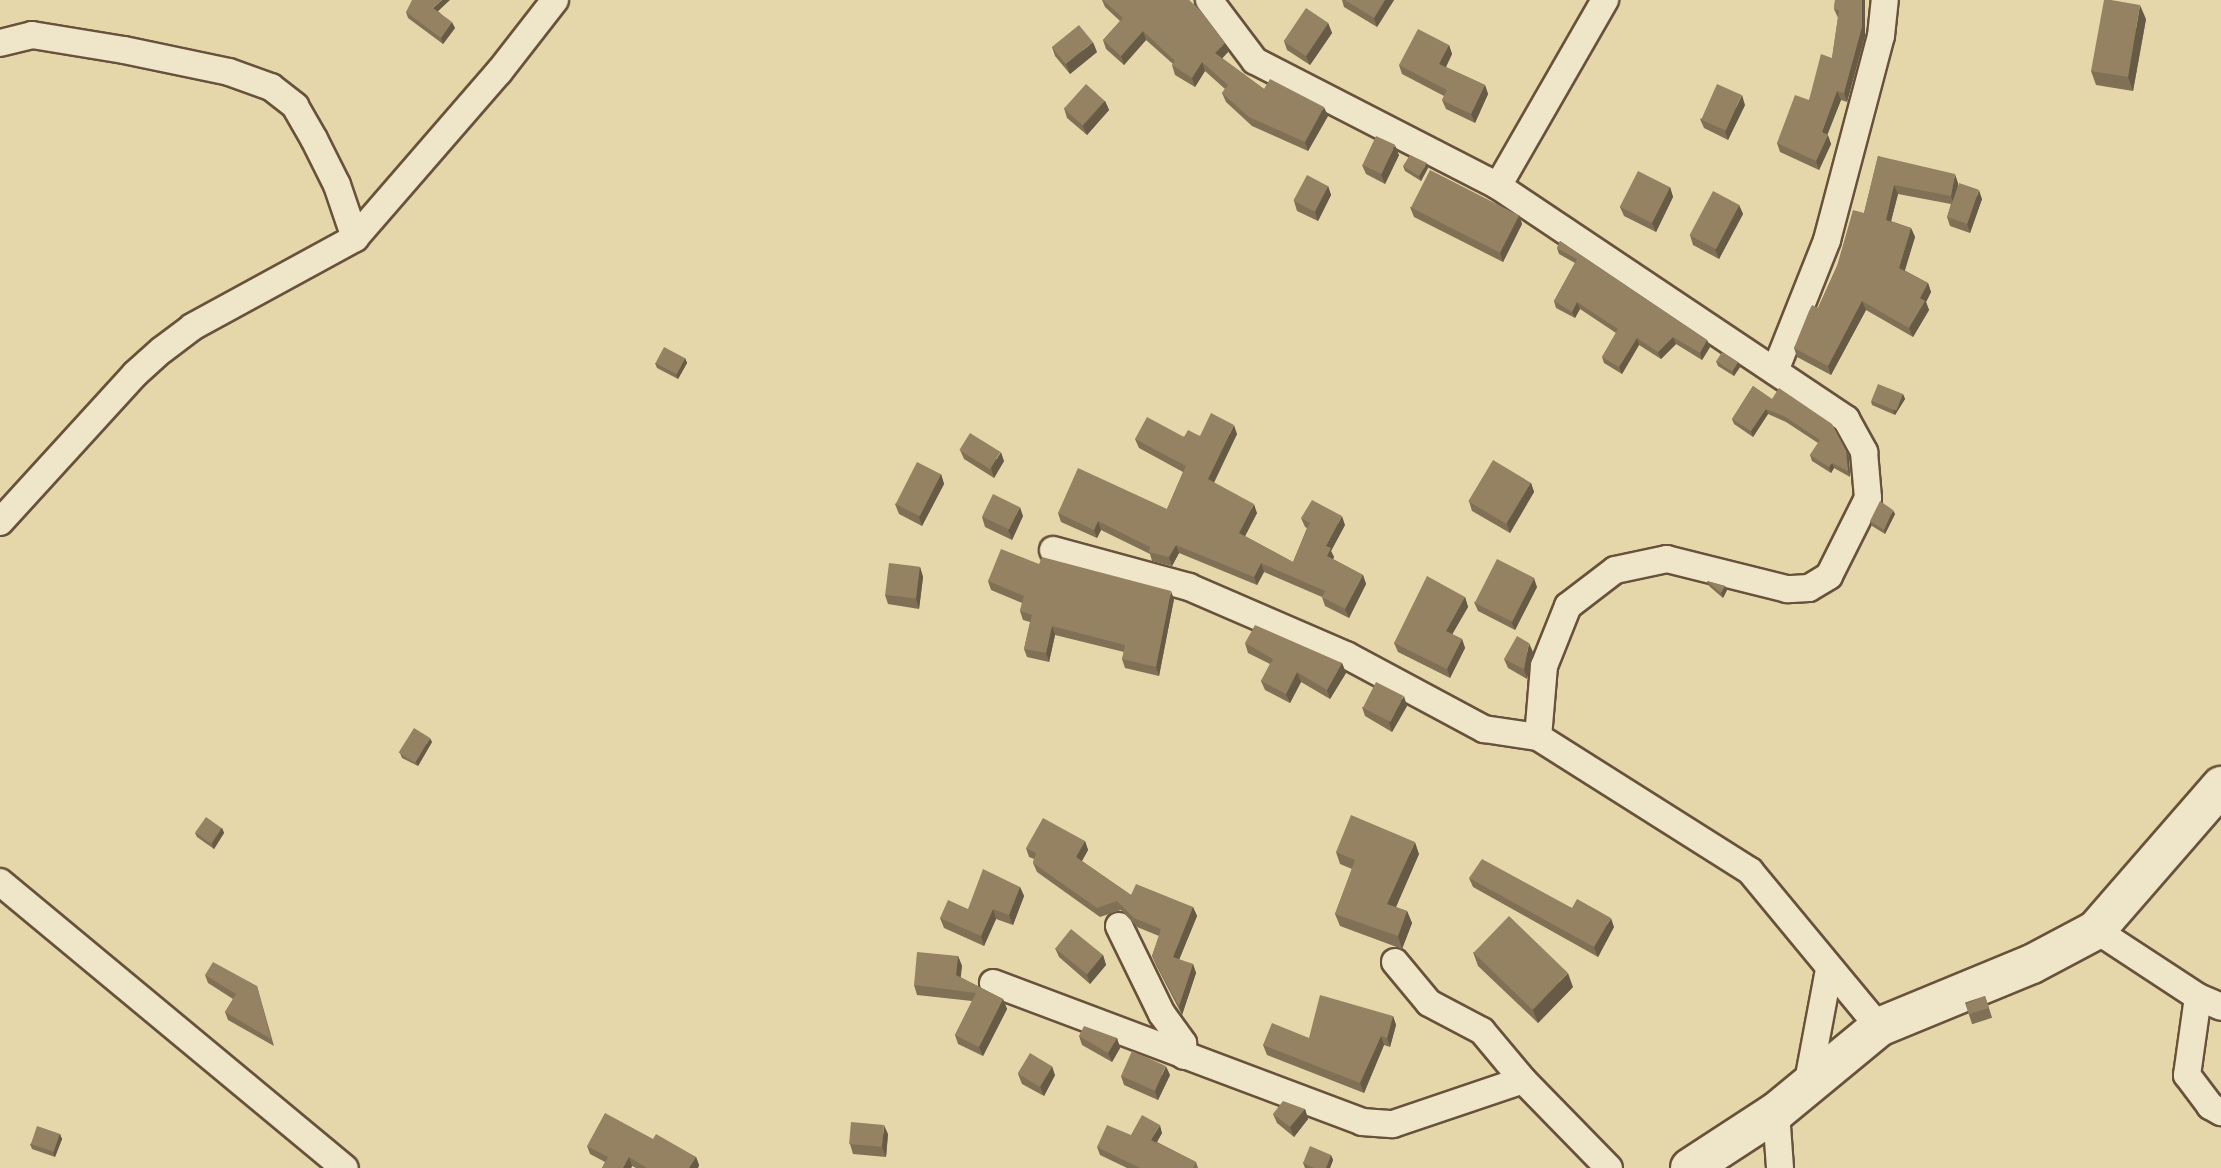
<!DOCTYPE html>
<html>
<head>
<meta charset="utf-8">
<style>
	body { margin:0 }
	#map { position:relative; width:2221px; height:1168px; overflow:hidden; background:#e6d7aa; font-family:Vollkorn,serif }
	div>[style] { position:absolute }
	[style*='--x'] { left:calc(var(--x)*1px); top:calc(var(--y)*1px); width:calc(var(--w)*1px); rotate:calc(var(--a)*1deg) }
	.roads { filter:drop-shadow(2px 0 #68523c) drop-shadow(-2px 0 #68523c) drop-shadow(0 2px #68523c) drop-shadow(0 -2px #68523c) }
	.street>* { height:26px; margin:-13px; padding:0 13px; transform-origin:13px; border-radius:13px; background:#efe5c8 }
	.secondary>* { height:38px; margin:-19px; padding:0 19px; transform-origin:19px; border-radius:19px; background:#efe5c8 }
	.wall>* { inset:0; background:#807055; transform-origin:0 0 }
	.shaded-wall>* { inset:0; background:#685b45 }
	.building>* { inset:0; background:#958263; transform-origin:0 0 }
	span { translate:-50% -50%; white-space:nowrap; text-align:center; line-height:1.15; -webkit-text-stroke:5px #efe5c8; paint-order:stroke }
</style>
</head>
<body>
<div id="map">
	<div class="roads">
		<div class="street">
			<div style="--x:1209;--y:0;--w:76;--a:53"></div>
			<div style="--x:1255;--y:61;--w:273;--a:27.2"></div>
			<div style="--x:1498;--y:186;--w:419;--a:33.8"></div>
			<div style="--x:1846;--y:419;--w:38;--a:61"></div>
			<div style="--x:1864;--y:452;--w:46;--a:85"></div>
			<div style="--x:1868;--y:498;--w:87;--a:116.6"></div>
			<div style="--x:1829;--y:576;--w:23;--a:149"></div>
			<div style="--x:1809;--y:588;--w:22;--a:177"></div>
			<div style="--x:1787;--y:589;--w:124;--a:-166"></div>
			<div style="--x:1667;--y:559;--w:53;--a:168.1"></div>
			<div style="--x:1615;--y:570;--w:59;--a:142.5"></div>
			<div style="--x:1568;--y:606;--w:65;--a:111.8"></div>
			<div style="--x:1544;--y:666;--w:71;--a:94.8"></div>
			<div style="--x:1538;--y:737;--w:251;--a:32.3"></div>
			<div style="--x:1750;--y:871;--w:202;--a:50.4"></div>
			<div style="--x:0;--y:43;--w:33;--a:-14"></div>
			<div style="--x:32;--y:35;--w:93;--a:9.3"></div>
			<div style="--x:124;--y:50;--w:107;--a:11.8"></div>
			<div style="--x:229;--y:72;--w:45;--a:19.7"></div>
			<div style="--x:271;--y:87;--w:31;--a:38"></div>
			<div style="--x:295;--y:106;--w:38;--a:60"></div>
			<div style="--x:314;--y:139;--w:51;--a:63.4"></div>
			<div style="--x:337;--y:185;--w:56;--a:71.2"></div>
			<div style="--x:1498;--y:186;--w:215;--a:-60.1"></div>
			<div style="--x:1775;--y:371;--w:141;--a:-68.3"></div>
			<div style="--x:1827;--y:240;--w:211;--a:-75.2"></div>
			<div style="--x:1881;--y:36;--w:36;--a:-84"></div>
			<div style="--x:0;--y:522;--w:200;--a:-47.6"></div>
			<div style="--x:135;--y:374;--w:36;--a:-42"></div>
			<div style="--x:162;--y:350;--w:38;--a:-37"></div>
			<div style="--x:192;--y:327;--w:186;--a:-28.6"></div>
			<div style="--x:355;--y:238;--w:220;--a:-49.1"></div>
			<div style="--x:499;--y:72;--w:91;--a:-52.1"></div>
			<div style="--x:1053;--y:550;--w:141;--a:15.2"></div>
			<div style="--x:1189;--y:587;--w:171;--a:23.4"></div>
			<div style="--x:1346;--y:655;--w:157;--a:28.2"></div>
			<div style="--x:1484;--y:729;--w:55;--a:8.4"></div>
			<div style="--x:0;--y:882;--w:448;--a:39.7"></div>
			<div style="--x:1119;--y:926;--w:98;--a:64"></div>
			<div style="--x:1162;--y:1014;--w:36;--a:54"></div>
			<div style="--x:1183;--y:1043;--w:13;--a:86"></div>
			<div style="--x:2096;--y:930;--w:122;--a:33.3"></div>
			<div style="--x:2198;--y:997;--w:25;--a:23"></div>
			<div style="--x:1395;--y:962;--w:53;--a:50.3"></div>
			<div style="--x:1429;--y:1003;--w:60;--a:27.8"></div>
			<div style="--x:1482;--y:1031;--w:64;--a:50.1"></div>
			<div style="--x:993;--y:983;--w:394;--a:20.6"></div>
			<div style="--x:1362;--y:1122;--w:31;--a:4"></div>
			<div style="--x:1393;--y:1124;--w:137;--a:-18.7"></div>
			<div style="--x:1523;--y:1080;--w:123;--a:45.7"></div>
			<div style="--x:2198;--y:997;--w:79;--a:98"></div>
			<div style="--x:2187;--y:1075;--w:39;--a:53"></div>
			<div style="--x:2210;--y:1106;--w:13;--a:29"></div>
			<div style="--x:1807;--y:1087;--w:120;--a:-79.4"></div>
			<div style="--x:1776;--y:1112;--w:56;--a:85.9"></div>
		</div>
		<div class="secondary">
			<div style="--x:1690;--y:1168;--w:103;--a:-33.1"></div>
			<div style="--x:1776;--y:1112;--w:134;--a:-39.5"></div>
			<div style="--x:1879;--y:1027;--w:165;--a:-22.4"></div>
			<div style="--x:2032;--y:964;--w:72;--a:-28"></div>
			<div style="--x:2096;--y:930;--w:191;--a:-49"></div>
		</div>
	</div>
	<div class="wall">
		<div style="clip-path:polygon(1102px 0,1189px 0,1228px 52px,1222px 58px,1264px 89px,1328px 116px,1308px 151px,1252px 126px,1226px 102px,1222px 93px,1225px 89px,1205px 71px,1195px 87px,1175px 75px,1172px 65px,1173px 64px,1146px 40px,1124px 65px,1106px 49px,1103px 40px,1120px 21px,1105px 7px)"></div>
		<div style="clip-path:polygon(1342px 0,1394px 0,1377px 27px,1344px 7px)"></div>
		<div style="clip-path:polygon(1835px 0,1865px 0,1865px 36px,1847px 102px,1841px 100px,1827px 134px,1831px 144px,1819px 170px,1780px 152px,1777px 143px,1809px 100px,1832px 58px,1838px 18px,1834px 9px)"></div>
		<div style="clip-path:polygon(438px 11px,455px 28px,443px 44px,408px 18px,406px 12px)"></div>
		<div style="clip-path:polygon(2146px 19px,2133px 91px,2096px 85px,2091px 71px)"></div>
		<div style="clip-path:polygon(1328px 23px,1332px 33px,1310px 65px,1287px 50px,1284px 41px)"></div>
		<div style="clip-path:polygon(1449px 45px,1452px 54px,1446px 67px,1485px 85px,1488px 94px,1475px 123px,1446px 109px,1442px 100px,1444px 96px,1402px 74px,1399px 65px)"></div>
		<div style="clip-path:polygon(1052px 47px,1097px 52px,1070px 74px,1055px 56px)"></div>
		<div style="clip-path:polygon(1105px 101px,1109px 110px,1087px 135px,1067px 118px,1064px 108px)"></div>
		<div style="clip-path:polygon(1745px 105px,1728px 140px,1704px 128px,1700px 119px)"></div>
		<div style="clip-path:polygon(1399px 155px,1385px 184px,1366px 174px,1362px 165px)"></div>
		<div style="clip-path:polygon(1878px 156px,1958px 183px,1958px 186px,1982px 199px,1970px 233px,1950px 226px,1947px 217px,1951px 204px,1898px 194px,1891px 221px,1911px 228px,1915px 237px,1904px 270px,1928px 283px,1931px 292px,1926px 302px,1929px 310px,1913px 337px,1866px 310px,1831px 375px,1797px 357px,1794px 348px,1818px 308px,1837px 266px,1864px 213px)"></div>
		<div style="clip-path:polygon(1403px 166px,1428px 168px,1421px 181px,1405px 171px)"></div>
		<div style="clip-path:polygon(1328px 186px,1331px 195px,1318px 221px,1297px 211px,1294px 201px)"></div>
		<div style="clip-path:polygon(1670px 187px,1673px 197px,1656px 232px,1624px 216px,1620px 207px)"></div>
		<div style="clip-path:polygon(1739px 205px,1743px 214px,1719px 259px,1693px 245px,1690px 235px)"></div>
		<div style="clip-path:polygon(1410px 207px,1519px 215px,1522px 224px,1503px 262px,1414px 217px)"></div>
		<div style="clip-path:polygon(1560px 241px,1707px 340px,1710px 347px,1702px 360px,1676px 344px,1661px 359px,1639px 345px,1622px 374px,1604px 363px,1602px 357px,1616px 333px,1580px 309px,1575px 318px,1556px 308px,1554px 301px,1575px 263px,1559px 254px,1557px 248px)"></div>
		<div style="clip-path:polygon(685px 358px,687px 363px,678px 379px,657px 368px,655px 363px)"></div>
		<div style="clip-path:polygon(1716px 361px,1738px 362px,1740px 367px,1734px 376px,1718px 366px)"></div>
		<div style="clip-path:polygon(1753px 386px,1846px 451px,1849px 457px,1850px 477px,1834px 468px,1831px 473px,1812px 461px,1810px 455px,1818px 443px,1786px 422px,1768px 414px,1753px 437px,1734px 424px,1732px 419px)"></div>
		<div style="clip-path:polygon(1903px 394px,1905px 399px,1895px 415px,1872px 405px,1871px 401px)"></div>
		<div style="clip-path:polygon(1237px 434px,1214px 483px,1257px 513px,1245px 536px,1293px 562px,1307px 528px,1305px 527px,1301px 518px,1345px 525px,1331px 551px,1334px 557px,1333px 559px,1363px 575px,1366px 584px,1349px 618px,1325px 606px,1322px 597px,1264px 572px,1257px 585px,1179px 553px,1172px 566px,1152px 561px,1150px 554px,1101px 530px,1097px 538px,1061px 522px,1058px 513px,1167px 509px,1183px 472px,1139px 448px,1135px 439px)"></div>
		<div style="clip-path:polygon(960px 450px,1004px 461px,994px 478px,964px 459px)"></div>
		<div style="clip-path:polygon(941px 474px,944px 484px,922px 526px,899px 514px,895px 504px)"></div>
		<div style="clip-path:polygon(1531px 483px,1534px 492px,1510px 533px,1472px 511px,1469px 501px)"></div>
		<div style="clip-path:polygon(1895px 514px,1885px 534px,1872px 526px,1870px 521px)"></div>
		<div style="clip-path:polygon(1023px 516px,1012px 540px,985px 527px,982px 517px)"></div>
		<div style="clip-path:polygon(1039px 564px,1174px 599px,1159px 676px,1125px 668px,1122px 659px,1124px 652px,1055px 635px,1049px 662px,1027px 657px,1024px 649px,1030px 622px,1023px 620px,1020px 611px,1022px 603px,991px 590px,988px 581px)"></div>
		<div style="clip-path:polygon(920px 567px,923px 577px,919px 609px,888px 604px,885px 595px)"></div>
		<div style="clip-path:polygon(1707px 581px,1725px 586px,1727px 590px,1723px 598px,1709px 586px)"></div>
		<div style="clip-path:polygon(1537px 587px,1515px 630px,1478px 611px,1474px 602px)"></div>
		<div style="clip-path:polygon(1465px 597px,1468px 607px,1452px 634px,1462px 639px,1465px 648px,1450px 678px,1398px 652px,1394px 643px)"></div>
		<div style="clip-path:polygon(1245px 643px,1342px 663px,1346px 673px,1330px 699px,1301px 682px,1290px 703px,1265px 690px,1261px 681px,1270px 664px,1248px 653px)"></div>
		<div style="clip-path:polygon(1533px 652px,1527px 679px,1508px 668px,1504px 659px)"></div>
		<div style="clip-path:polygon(1407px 706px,1392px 732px,1365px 716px,1362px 707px)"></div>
		<div style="clip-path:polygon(432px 742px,418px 766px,402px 758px,400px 753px)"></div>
		<div style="clip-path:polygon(222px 828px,224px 833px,214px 849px,197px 837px,195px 833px)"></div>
		<div style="clip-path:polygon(1085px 841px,1088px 850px,1082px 861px,1131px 895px,1193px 907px,1197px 916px,1179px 960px,1193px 964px,1196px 973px,1182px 1015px,1156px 965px,1152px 956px,1159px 936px,1137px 927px,1121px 910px,1100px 917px,1037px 872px,1033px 863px,1034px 859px,1029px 857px,1026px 848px)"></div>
		<div style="clip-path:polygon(1336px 852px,1419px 854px,1396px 907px,1407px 911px,1412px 923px,1402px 949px,1340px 926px,1335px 914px,1352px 869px,1340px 864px)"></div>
		<div style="clip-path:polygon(1469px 878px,1572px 908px,1614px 927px,1598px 957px,1473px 887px)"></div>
		<div style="clip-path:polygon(1020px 887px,1024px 896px,1013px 925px,996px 919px,984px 946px,944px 928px,940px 918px,968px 909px)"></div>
		<div style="clip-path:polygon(1055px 948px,1103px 955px,1106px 965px,1090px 984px,1059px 957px)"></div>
		<div style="clip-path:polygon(1473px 952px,1573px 987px,1538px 1023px,1478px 966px)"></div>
		<div style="clip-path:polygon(958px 956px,962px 966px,960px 977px,1003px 999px,1007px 1009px,983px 1056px,958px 1044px,955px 1035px,972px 1001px,917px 995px,914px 985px)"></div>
		<div style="clip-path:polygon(205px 975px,257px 986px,274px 1046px,228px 1020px,225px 1012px,233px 999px,208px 983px)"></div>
		<div style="left:1985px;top:996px;width:23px;height:21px;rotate:72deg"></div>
		<div style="clip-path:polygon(1393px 1016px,1396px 1025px,1390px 1047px,1384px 1045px,1364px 1093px,1267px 1055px,1263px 1045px,1309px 1038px)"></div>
		<div style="clip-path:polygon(1079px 1036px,1117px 1038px,1120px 1048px,1112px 1062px,1082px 1045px)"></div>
		<div style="clip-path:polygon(1018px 1074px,1055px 1075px,1044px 1096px,1022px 1084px)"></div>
		<div style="clip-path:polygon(1170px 1075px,1158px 1100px,1124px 1085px,1121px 1076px)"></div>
		<div style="clip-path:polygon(1305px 1109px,1308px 1119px,1294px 1137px,1277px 1123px,1273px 1114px)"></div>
		<div style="clip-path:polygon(1162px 1133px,1157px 1142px,1196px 1162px,1198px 1168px,1127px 1168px,1100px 1155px,1097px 1147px,1131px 1135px)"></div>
		<div style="clip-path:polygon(60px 1134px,62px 1139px,55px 1157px,32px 1149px,30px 1144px)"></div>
		<div style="clip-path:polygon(888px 1134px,886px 1157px,853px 1154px,850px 1144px)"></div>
		<div style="clip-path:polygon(653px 1139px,696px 1157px,699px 1165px,698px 1168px,636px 1168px,632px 1166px,631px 1168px,602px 1168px,605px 1162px,590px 1154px,587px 1146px)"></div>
		<div style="clip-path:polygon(1331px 1155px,1333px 1160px,1330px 1168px,1305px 1168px,1303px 1163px)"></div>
	</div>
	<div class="shaded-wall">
		<div style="clip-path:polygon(442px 0,450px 0,435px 14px,433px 8px)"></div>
		<div style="clip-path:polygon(1385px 0,1394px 0,1377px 27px,1374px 18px)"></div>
		<div style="clip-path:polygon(1862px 0,1865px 0,1865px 36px,1847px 102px,1844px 93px)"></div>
		<div style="clip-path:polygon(2140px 5px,2146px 19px,2133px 91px,2128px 77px)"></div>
		<div style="clip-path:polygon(452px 22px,455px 28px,443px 44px,441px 38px)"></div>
		<div style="clip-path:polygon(1328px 23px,1332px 33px,1310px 65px,1306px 56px)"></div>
		<div style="clip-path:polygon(1143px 31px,1146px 40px,1124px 65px,1121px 56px)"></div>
		<div style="clip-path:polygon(1093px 42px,1097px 52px,1070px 74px,1066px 64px)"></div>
		<div style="clip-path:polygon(1225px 43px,1228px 52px,1219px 62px,1215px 53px)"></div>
		<div style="clip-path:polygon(1449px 45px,1452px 54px,1443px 73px,1439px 64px)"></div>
		<div style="clip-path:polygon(1202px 62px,1205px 71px,1195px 87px,1192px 78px)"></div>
		<div style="clip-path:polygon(1485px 85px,1488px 94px,1475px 123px,1471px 114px)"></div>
		<div style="clip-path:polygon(1837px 91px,1841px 100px,1825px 141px,1822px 132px)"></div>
		<div style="clip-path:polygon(1742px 95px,1745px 105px,1728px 140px,1725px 131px)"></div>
		<div style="clip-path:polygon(1105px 101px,1109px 110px,1087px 135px,1083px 126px)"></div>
		<div style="clip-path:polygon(1324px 107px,1328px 116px,1308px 151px,1305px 142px)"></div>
		<div style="clip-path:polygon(1828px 135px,1831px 144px,1819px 170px,1816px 161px)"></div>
		<div style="clip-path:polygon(1395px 145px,1399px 155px,1385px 184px,1381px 174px)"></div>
		<div style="clip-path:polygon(1427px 163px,1428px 168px,1421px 181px,1419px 176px)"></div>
		<div style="clip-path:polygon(1955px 174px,1958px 183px,1954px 205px,1951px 196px)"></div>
		<div style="clip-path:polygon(1894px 185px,1898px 194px,1889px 229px,1886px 220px)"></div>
		<div style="clip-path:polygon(1328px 186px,1331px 195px,1318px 221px,1315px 212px)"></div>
		<div style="clip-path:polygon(1670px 187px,1673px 197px,1656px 232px,1652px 223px)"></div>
		<div style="clip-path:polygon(1979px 190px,1982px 199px,1970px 233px,1967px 224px)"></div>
		<div style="clip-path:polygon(1739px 205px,1743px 214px,1719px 259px,1715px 249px)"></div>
		<div style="clip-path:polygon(1519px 215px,1522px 224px,1503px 262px,1500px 252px)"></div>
		<div style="clip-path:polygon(1911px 228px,1915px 237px,1903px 277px,1899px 268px)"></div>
		<div style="clip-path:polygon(1928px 283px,1931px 292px,1926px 302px,1929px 310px,1913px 337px,1909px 328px,1920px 298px)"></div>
		<div style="clip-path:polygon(1862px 301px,1866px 310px,1831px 375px,1828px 366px)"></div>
		<div style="clip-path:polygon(1577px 302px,1580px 309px,1575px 318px,1572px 312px)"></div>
		<div style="clip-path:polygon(1673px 337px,1676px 344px,1661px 359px,1658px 352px)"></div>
		<div style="clip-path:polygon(1637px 338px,1639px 345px,1622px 374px,1619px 367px)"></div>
		<div style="clip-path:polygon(1707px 340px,1710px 347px,1702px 360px,1700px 353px)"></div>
		<div style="clip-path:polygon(685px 358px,687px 363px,678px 379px,676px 375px)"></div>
		<div style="clip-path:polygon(1738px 362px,1740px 367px,1734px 376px,1732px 371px)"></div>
		<div style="clip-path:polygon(1903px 394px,1905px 399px,1895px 415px,1893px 410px)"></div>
		<div style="clip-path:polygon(1766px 409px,1768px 414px,1753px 437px,1751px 431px)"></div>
		<div style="clip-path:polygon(1234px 425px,1237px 434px,1211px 488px,1208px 479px)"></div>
		<div style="clip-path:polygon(1846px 451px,1849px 457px,1850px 477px,1848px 471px)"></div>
		<div style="clip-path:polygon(1001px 452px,1004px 461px,994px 478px,991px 468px)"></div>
		<div style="clip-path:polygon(1832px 463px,1834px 468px,1831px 473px,1829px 467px)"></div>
		<div style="clip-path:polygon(941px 474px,944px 484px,922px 526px,919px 517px)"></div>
		<div style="clip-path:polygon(1531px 483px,1534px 492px,1510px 533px,1507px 523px)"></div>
		<div style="clip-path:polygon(1254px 504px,1257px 513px,1242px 542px,1239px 533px)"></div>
		<div style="clip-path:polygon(1020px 507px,1023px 516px,1012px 540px,1008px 530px)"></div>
		<div style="clip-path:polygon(1893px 510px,1895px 514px,1885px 534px,1884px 530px)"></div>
		<div style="clip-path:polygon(1342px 516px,1345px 525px,1331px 551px,1334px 557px,1330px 565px,1327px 556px,1326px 546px)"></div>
		<div style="clip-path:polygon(1098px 521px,1101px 530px,1097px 538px,1094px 530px)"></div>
		<div style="clip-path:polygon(1176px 545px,1179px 553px,1172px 566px,1169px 557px)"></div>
		<div style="clip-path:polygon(1261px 563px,1264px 572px,1257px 585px,1254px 577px)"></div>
		<div style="clip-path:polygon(920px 567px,923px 577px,919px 609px,916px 599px)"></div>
		<div style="clip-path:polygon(1363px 575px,1366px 584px,1349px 618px,1345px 609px)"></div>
		<div style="clip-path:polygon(1534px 578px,1537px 587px,1515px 630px,1511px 621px)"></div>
		<div style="clip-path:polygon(1725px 586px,1727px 590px,1723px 598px,1721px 593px)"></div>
		<div style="clip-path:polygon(1171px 591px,1174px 599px,1159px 676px,1156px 667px)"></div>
		<div style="clip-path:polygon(1465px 597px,1468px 607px,1449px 640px,1446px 631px)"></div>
		<div style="clip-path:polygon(1052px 626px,1055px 635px,1049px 662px,1046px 653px)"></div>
		<div style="clip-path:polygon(1462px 639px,1465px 648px,1450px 678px,1447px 669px)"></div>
		<div style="clip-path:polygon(1529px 643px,1533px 652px,1527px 679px,1524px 669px)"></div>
		<div style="clip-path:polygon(1342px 663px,1346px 673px,1330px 699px,1327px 690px)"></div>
		<div style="clip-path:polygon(1297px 672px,1301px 682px,1290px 703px,1286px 694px)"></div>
		<div style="clip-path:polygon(1404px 696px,1407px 706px,1392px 732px,1389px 722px)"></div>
		<div style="clip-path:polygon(430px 738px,432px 742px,418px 766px,416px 762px)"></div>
		<div style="clip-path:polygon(222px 828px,224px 833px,214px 849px,212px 844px)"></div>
		<div style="clip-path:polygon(1085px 841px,1088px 850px,1079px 866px,1076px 857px)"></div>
		<div style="clip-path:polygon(1415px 842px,1419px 854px,1392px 916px,1387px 904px)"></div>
		<div style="clip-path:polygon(1020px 887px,1024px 896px,1013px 925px,1009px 915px)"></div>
		<div style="clip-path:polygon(1193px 907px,1197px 916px,1176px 967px,1173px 957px)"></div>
		<div style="clip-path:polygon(993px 909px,996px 919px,984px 946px,981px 936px)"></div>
		<div style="clip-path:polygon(1407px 911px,1412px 923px,1402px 949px,1398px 936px)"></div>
		<div style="clip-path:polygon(1611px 918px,1614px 927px,1598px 957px,1594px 947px)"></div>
		<div style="clip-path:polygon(1103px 955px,1106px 965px,1090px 984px,1087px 975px)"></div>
		<div style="clip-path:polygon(958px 956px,962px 966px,960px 984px,956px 975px)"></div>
		<div style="clip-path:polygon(1193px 964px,1196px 973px,1182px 1015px,1179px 1006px)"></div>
		<div style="clip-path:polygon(1568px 973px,1573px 987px,1538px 1023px,1533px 1010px)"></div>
		<div style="clip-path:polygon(1003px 999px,1007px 1009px,983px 1056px,979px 1047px)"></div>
		<div style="clip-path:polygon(1393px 1016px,1396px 1025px,1390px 1047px,1387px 1038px)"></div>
		<div style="clip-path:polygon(1381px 1036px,1384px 1045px,1364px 1093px,1360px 1083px)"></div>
		<div style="clip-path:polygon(1117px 1038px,1120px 1048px,1112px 1062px,1108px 1053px)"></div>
		<div style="clip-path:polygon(1052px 1066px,1055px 1075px,1044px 1096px,1040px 1086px)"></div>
		<div style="clip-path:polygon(1166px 1066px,1170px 1075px,1158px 1100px,1155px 1091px)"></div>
		<div style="clip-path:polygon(1305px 1109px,1308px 1119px,1294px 1137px,1290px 1127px)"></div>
		<div style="clip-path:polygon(884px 1125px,888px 1134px,886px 1157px,882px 1147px)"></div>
		<div style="clip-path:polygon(1160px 1125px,1162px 1133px,1154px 1147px,1151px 1140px)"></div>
		<div style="clip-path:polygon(60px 1134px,62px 1139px,55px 1157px,53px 1153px)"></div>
		<div style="clip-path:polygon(1331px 1155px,1333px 1160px,1330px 1168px,1326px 1168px)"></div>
		<div style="clip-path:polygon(629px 1157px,632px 1166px,631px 1168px,623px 1168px)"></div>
		<div style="clip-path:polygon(696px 1157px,699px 1165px,698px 1168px,689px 1168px)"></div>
	</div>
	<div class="building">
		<div style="clip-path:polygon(412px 0,442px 0,433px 8px,452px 22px,441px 38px,406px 12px)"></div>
		<div style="clip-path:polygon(1103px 0,1189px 0,1200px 10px,1225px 43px,1215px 53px,1264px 89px,1270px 79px,1324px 107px,1305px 142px,1249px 117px,1222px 93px,1228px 85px,1202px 62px,1192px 78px,1172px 65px,1175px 61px,1143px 31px,1121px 56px,1103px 40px,1123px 18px)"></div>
		<div style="clip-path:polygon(1345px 0,1385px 0,1374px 18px)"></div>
		<div style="clip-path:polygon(1835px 0,1862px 0,1862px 27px,1844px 93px,1837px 91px,1822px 132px,1828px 135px,1816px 161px,1777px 143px,1795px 95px,1809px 100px,1821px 54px,1832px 58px,1839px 10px,1834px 9px)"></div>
		<div style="clip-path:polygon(2104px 0,2111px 0,2140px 5px,2128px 77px,2091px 71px)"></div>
		<div style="left:1306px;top:8px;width:27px;height:40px;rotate:34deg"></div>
		<div style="left:1079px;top:25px;width:22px;height:35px;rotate:51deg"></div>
		<div style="clip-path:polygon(1418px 29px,1449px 45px,1439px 64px,1485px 85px,1471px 114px,1442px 100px,1447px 90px,1399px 65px)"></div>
		<div style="left:1086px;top:84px;width:25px;height:33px;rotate:42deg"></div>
		<div style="left:1717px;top:84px;width:27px;height:39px;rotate:24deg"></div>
		<div style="left:1376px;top:136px;width:21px;height:32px;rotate:25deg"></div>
		<div style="clip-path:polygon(1410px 155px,1427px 163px,1419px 176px,1403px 166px)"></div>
		<div style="clip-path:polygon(1878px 156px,1955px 174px,1951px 196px,1894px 185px,1886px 220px,1911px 228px,1899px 268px,1928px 283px,1920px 298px,1925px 301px,1909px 328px,1862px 301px,1828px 366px,1794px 348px,1809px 311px,1812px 305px,1818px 308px,1837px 266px,1853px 210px,1864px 213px)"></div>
		<div style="left:1430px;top:170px;width:100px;height:42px;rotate:27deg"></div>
		<div style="left:1638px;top:171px;width:36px;height:40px;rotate:27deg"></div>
		<div style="left:1307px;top:175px;width:24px;height:29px;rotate:28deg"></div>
		<div style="left:1959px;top:183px;width:21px;height:36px;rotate:19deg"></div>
		<div style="left:1713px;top:191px;width:30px;height:50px;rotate:28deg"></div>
		<div style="clip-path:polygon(1560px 241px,1707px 340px,1700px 353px,1673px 337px,1658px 352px,1637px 338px,1619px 367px,1602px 357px,1618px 329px,1577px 302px,1572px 312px,1554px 301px,1577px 259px,1557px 248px)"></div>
		<div style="left:664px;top:347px;width:24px;height:18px;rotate:28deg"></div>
		<div style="left:1722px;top:352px;width:19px;height:11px;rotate:32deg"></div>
		<div style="left:1878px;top:384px;width:27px;height:18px;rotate:22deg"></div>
		<div style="clip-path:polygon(1753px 386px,1772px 399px,1779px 388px,1832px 424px,1846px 451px,1848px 471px,1832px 463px,1829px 467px,1810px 455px,1820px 440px,1784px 416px,1766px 409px,1751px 431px,1732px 419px)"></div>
		<div style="clip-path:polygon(1211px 413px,1234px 425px,1208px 479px,1254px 504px,1239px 533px,1293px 562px,1310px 523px,1301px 518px,1312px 500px,1342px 516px,1326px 546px,1331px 548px,1327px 556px,1363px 575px,1345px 609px,1322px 597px,1325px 591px,1261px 563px,1254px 577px,1176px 545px,1169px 557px,1149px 552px,1150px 547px,1098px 521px,1094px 530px,1058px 513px,1078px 468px,1167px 509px,1186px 466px,1135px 439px,1147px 417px,1184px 437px,1188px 430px,1200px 436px)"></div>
		<div style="left:970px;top:433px;width:36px;height:20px;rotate:32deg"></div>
		<div style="left:1493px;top:460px;width:44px;height:48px;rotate:31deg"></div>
		<div style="left:917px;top:462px;width:27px;height:47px;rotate:27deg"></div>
		<div style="left:993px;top:494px;width:30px;height:25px;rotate:26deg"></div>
		<div style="clip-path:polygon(1880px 501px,1893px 510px,1884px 530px,1870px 521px)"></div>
		<div style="clip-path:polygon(1001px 549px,1039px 564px,1042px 557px,1171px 591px,1156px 667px,1122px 659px,1125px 645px,1052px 626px,1046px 653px,1024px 649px,1032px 615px,1020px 611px,1024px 596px,988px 581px)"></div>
		<div style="left:1497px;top:559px;width:42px;height:49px;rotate:27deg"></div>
		<div style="left:889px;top:563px;width:31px;height:32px;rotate:7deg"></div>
		<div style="clip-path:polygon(1427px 576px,1465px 597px,1446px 631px,1462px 639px,1447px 669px,1394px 643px)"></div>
		<div style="clip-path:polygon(1707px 581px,1725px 586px,1721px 593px)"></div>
		<div style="clip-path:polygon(1255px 625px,1342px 663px,1327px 690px,1297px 672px,1286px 694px,1261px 681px,1273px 659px,1245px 643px)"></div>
		<div style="clip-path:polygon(1517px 636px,1529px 643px,1524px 669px,1504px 659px)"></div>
		<div style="left:1376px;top:682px;width:31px;height:29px;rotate:27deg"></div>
		<div style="left:414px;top:728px;width:19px;height:29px;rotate:32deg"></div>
		<div style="clip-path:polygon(1351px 815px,1415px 842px,1387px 904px,1407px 911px,1398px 936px,1335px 914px,1355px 860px,1336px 852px)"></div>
		<div style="left:206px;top:817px;width:19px;height:19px;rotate:35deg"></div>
		<div style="clip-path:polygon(1043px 818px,1085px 841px,1076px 857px,1131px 895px,1136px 884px,1193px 907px,1173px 957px,1193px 964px,1179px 1006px,1152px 956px,1161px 929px,1134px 918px,1117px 901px,1097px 908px,1033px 863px,1036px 853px,1026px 848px)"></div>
		<div style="clip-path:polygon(1482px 859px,1572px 908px,1577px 899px,1611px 918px,1594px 947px,1469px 878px)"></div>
		<div style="clip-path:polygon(983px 869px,1020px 887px,1009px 915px,993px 909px,981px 936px,940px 918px,948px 900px,968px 909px)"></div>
		<div style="left:1509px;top:916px;width:82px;height:51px;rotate:44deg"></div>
		<div style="left:1071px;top:929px;width:41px;height:25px;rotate:39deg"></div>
		<div style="clip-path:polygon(917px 952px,958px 956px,956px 975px,1003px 999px,979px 1047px,955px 1035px,976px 993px,914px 985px)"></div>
		<div style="clip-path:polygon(213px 962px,257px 986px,271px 1039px,225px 1012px,236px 994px,205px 975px)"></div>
		<div style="clip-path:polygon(1320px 995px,1393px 1016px,1387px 1038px,1381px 1036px,1360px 1083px,1263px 1045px,1272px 1023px,1309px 1038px)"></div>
		<div style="clip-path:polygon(1985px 996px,1989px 1008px,1969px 1014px,1966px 1004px)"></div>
		<div style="clip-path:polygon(1084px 1026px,1117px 1038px,1108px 1053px,1079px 1036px)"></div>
		<div style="left:1132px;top:1051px;width:37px;height:27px;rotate:24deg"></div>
		<div style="left:1030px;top:1053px;width:26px;height:24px;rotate:31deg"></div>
		<div style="clip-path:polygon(1283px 1101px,1305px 1109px,1290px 1127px,1273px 1114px)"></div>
		<div style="clip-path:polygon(605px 1113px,653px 1139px,656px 1134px,696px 1157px,689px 1168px,647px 1168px,629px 1157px,623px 1168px,602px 1168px,608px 1157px,587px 1146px)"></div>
		<div style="clip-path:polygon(1142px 1115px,1160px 1125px,1151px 1140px,1196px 1162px,1193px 1168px,1140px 1168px,1097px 1147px,1107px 1125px,1131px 1135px)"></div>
		<div style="left:851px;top:1122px;width:33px;height:22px;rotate:5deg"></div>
		<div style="left:37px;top:1126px;width:24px;height:19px;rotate:19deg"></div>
		<div style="clip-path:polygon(1310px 1146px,1331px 1155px,1326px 1168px,1314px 1168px,1303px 1163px)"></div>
	</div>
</div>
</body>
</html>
